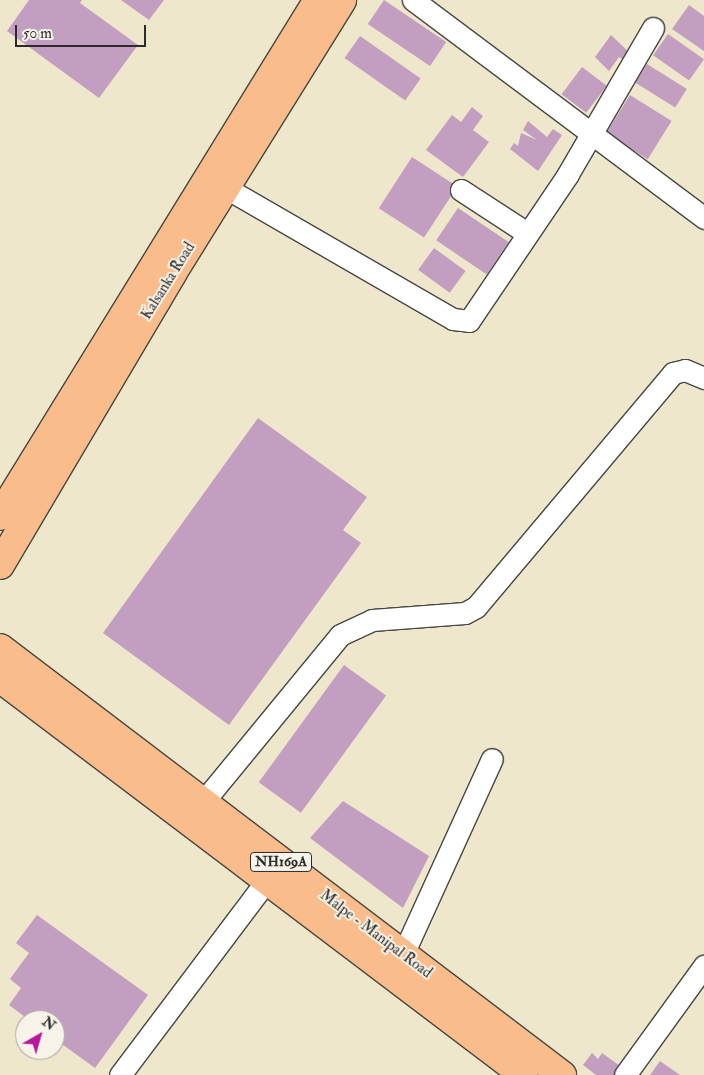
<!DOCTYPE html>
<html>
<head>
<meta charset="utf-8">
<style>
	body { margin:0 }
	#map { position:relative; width:704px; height:1075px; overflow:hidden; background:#eee7cc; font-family:"IM FELL Double Pica",serif }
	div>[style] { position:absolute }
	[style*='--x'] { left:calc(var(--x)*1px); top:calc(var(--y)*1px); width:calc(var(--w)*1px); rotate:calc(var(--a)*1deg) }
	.building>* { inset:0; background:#c29fc1; transform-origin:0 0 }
	.roads { filter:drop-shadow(1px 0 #484743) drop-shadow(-1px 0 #484743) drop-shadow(0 1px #484743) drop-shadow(0 -1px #484743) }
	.minor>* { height:21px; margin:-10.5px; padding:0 10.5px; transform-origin:10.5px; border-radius:10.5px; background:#fff }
	.major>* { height:28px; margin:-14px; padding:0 14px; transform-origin:14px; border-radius:14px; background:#f9bc8a }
	.highway>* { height:28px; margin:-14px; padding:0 14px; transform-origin:14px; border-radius:14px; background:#f9bc8a }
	span { translate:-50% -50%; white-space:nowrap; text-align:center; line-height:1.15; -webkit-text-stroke:4px #f7f3e8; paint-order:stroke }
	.shield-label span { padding:1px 4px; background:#f7f3e8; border:1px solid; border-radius:4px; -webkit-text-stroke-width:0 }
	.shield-label { font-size:14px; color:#2b2b2b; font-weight:700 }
	.street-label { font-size:15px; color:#2b2b2b }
	.north { position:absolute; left:15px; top:1010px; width:50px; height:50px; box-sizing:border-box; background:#f7f3e8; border:1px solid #a5a39c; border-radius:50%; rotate:38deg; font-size:14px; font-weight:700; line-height:20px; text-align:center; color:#2b2b2b }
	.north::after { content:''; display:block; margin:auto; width:18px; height:22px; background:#b5179e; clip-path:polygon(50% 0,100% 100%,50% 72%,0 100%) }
	.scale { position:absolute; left:15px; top:25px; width:131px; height:22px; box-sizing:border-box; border:2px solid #2b2b2b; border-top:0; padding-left:6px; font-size:15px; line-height:18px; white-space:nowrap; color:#2b2b2b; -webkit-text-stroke:4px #f7f3e8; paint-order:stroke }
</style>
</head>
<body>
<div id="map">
	<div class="building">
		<div style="clip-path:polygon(29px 0,82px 0,80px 3px,138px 45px,99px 98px,7px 31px)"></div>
		<div style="clip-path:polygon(121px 0,164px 0,149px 20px)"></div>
		<div style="left:384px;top:0;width:75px;height:29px;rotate:34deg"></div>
		<div style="clip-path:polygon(689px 5px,704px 16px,704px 51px,672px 29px)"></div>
		<div style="left:668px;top:34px;width:44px;height:26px;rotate:35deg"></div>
		<div style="clip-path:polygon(611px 35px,633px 56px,628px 63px,619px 57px,609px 71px,595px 57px)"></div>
		<div style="left:360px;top:36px;width:74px;height:27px;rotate:35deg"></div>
		<div style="left:647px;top:64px;width:47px;height:22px;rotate:32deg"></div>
		<div style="left:582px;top:67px;width:31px;height:34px;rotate:37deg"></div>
		<div style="left:630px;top:95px;width:49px;height:45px;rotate:32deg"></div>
		<div style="clip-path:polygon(472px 107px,483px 116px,473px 130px,489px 142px,463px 177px,426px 150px,452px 115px,461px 122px)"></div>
		<div style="clip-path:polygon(528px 121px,547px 137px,553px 129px,562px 135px,538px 171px,510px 149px,514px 143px,518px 146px,521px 133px,537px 140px,523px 130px)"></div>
		<div style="left:412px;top:157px;width:54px;height:61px;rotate:33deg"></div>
		<div style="left:458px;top:208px;width:61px;height:39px;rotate:34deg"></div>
		<div style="left:434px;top:248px;width:39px;height:27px;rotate:36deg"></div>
		<div style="clip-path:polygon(258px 418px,367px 497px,343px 530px,361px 543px,229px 725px,103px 633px)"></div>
		<div style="left:344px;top:665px;width:52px;height:145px;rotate:36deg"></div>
		<div style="clip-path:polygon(343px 801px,429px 856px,403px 908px,310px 838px)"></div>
		<div style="clip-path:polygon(37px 915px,148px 995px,95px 1068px,55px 1039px,55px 1020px,29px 1020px,9px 1005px,21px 988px,10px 979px,29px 953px,16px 943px)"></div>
		<div style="clip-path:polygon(592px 1053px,598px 1059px,602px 1053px,623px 1068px,618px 1075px,596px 1075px,583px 1065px)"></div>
		<div style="clip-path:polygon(660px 1061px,680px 1075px,650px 1075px)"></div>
	</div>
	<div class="roads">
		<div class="minor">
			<div style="--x:413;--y:0;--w:364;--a:36.8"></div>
			<div style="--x:226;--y:188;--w:262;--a:30"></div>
			<div style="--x:453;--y:319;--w:16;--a:7"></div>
			<div style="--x:469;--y:321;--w:177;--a:-56"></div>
			<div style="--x:568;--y:174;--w:169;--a:-59.8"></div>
			<div style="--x:461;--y:190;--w:79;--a:33.1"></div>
			<div style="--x:203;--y:802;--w:216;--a:-50.6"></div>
			<div style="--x:340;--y:635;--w:35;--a:-25"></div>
			<div style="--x:372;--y:620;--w:93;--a:-4.3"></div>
			<div style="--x:465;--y:613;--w:13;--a:-29"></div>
			<div style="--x:476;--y:607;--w:306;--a:-49.9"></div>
			<div style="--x:673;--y:373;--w:12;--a:-14"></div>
			<div style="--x:685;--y:370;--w:21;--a:23"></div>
			<div style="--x:403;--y:954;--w:214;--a:-65.5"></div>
			<div style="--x:120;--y:1075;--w:244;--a:-53"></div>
			<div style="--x:625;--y:1075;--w:135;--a:-54.1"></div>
		</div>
		<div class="major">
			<div style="--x:0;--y:516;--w:606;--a:-58.36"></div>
			<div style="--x:0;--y:565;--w:340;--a:-59.4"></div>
			<div style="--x:173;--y:272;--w:320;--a:-58.1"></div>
		</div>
		<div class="highway">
			<div style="--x:0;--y:648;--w:706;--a:37.23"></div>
			<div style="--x:0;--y:678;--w:657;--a:37.15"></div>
		</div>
	</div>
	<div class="shield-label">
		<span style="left:281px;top:862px">NH169A</span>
	</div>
	<div class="street-label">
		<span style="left:168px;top:281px;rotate:-58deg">Kalsanka Road</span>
		<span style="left:376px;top:934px;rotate:37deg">Malpe - Manipal Road</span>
	</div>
	<div class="north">N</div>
	<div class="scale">50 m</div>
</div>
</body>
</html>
